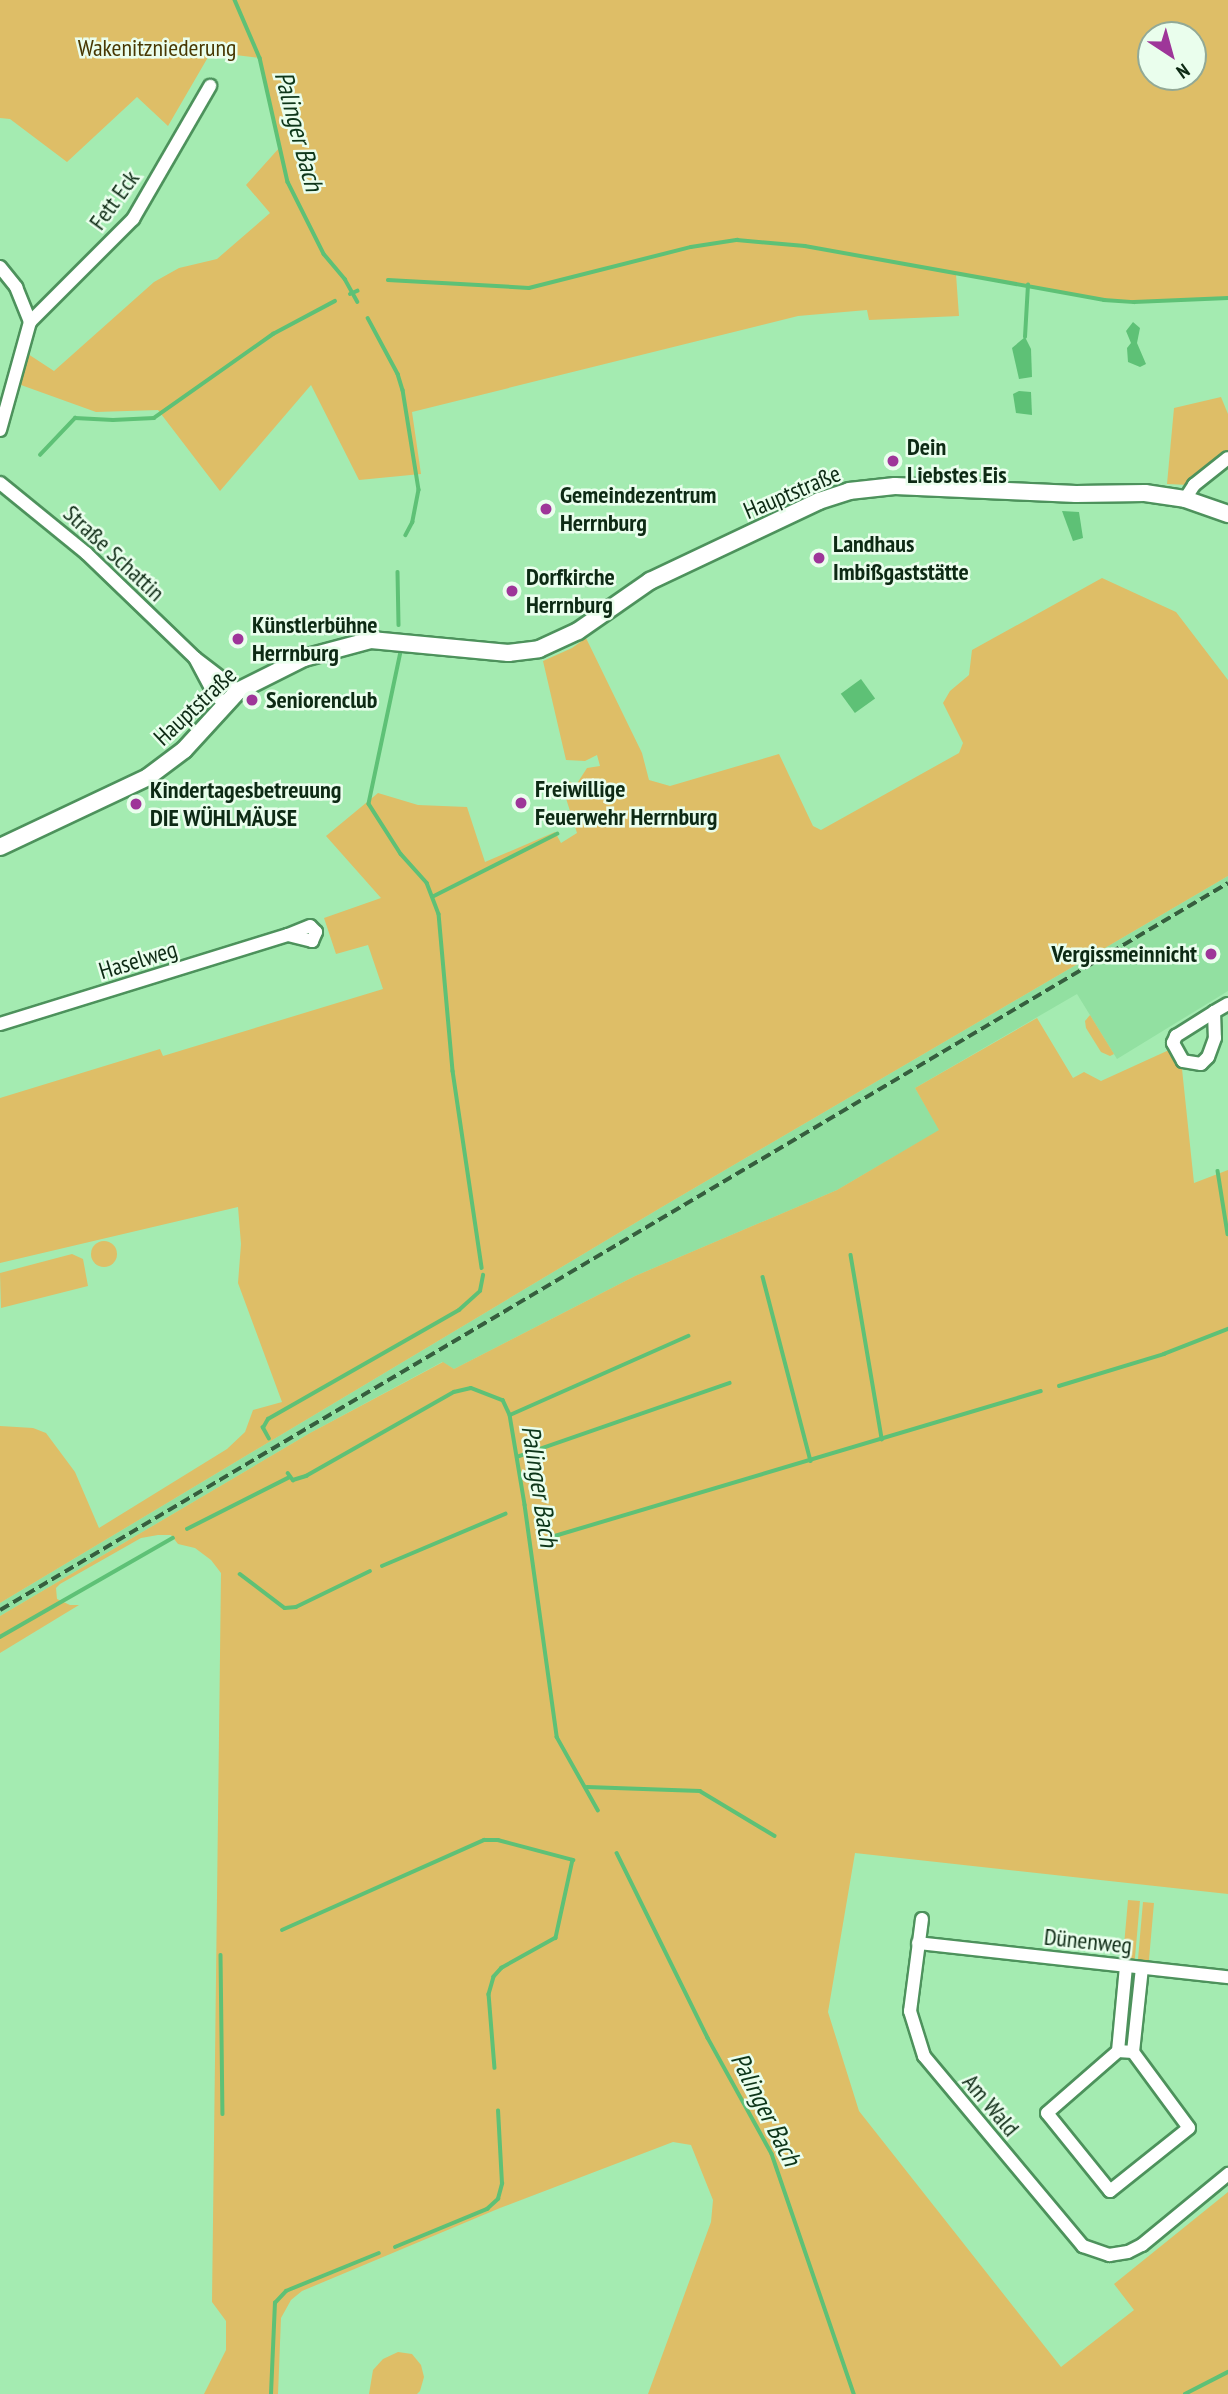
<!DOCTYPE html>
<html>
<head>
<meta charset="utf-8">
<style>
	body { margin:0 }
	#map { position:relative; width:1228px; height:2394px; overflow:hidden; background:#a4ebb1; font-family:"PT Sans Narrow",sans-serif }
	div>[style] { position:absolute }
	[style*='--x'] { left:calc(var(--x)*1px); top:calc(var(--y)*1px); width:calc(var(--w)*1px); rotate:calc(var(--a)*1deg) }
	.built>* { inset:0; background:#92e0a1 }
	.green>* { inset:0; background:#debe67; transform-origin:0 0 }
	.round { border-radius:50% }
	.water>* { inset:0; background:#5ec176; transform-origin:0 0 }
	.stream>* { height:3.5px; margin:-1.75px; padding:0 1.75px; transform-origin:1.75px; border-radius:1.75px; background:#5ec176 }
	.roads { filter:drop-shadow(2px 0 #4d925c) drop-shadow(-2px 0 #4d925c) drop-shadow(0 2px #4d925c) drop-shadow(0 -2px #4d925c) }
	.minor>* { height:12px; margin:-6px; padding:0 6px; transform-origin:6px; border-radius:6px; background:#fff }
	.major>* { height:16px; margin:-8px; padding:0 8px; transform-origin:8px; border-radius:8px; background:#fff }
	.rail>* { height:3.5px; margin-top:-1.75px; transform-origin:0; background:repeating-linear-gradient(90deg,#365e3e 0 10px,transparent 0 15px) }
	.dots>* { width:19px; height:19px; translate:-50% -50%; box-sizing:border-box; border:4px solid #eafeed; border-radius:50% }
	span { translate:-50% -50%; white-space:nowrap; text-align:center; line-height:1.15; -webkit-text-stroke:5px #eafeed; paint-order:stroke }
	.park-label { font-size:24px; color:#483803 }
	.street-label { font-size:24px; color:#0d2a14 }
	.poi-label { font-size:24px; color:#0d2a14; font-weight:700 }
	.left { translate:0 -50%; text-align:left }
	.right { translate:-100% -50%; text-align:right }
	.water-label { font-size:26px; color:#0d3619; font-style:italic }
	.north { position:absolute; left:1137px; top:21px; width:70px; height:70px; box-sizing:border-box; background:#eafeed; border:2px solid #92a996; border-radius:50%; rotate:144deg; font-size:19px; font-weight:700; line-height:28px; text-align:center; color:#0d2a14 }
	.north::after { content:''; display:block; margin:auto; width:24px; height:32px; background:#9e3699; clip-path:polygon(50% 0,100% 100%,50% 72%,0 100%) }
</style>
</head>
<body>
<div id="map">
	<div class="built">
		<div style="clip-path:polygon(1228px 876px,1228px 991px,1117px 1059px,1077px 994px,915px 1088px,940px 1130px,837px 1190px,635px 1276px,454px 1369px,442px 1362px,310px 1433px,0 1616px,0 1603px,662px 1207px)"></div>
	</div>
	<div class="green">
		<div style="clip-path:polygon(evenodd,0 0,1228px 0,1228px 298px,1134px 302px,1104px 300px,956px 274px,959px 316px,869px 320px,867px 310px,798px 316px,412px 412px,421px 474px,359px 480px,311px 385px,220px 491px,158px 410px,96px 412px,21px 385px,28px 354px,54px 371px,154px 282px,179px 268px,217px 259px,270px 213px,246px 185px,280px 147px,260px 58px,211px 52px,168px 126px,137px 97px,67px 162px,10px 119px,0 118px,0 0,1151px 35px,1193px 35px,1193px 77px,1151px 77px,1151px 35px)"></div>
		<div style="clip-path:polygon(1221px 397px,1228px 414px,1228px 451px,1188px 485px,1167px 484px,1174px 408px)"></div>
		<div style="clip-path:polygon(1102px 578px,1176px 612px,1228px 680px,1228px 876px,662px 1207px,0 1603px,0 1426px,33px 1428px,46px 1433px,75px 1472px,99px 1528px,227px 1449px,245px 1432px,253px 1410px,282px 1402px,238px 1283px,241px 1244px,238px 1207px,0 1263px,0 1098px,160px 1049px,163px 1056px,383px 989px,368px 945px,336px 954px,324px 918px,381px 898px,326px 836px,378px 793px,418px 805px,467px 807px,485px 862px,555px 832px,561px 843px,577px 833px,563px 789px,564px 784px,569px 781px,576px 785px,587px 768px,600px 766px,597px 755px,585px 761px,566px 760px,543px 661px,572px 648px,586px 638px,642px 753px,649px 780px,670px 786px,779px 754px,813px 826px,821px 830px,959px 753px,963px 743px,943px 703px,950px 691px,969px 675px,972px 650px)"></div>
		<div style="clip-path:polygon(1090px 1015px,1114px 1054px,1110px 1056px,1101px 1052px,1086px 1028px,1085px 1021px)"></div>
		<div style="clip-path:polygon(1037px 1018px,1073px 1078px,1084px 1072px,1101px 1081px,1169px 1050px,1182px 1069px,1194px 1183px,1228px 1170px,1228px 1894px,855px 1853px,828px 2012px,859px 2111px,1061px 2367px,1134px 2310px,1114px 2284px,1228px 2192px,1228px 2394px,648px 2394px,711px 2222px,713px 2200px,691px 2145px,673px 2142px,500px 2208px,302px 2291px,291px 2300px,281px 2318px,278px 2394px,204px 2394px,226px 2350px,226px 2321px,212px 2302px,221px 1573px,211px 1560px,195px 1548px,178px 1544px,171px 1535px,158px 1535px,141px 1538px,60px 1584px,56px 1588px,57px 1599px,70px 1605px,79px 1605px,0 1653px,0 1616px,310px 1433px,443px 1362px,454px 1369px,635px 1276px,837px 1190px,939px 1130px,915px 1088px)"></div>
		<div class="round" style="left:91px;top:1241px;width:26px;height:26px"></div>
		<div style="clip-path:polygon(72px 1254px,83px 1259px,88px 1286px,1px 1308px,0 1273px)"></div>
		<div style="left:1128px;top:1900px;width:12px;height:59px;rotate:5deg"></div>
		<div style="left:1143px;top:1902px;width:11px;height:59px;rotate:5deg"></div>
		<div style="clip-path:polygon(398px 2352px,412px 2354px,421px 2365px,424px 2377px,420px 2391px,417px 2394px,369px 2394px,373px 2370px,383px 2359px)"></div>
	</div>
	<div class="water">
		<div style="clip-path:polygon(1133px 322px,1140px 328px,1137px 343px,1146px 364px,1140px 367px,1128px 362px,1127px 348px,1131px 343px,1126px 331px)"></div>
		<div style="clip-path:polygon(1025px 337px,1031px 349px,1032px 377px,1019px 379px,1012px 348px)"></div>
		<div style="clip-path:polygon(1019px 391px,1031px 392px,1032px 415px,1016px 413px,1013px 394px)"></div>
		<div style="clip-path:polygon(1062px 511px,1079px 512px,1083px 538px,1073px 541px)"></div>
		<div style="left:861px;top:679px;width:24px;height:25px;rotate:54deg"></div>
	</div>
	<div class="stream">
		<div style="--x:235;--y:0;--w:63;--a:66.7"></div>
		<div style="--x:260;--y:58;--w:127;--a:77.3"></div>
		<div style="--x:288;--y:182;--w:80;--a:63.4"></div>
		<div style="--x:324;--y:254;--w:33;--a:50"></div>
		<div style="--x:345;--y:279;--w:26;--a:61"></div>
		<div style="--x:388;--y:280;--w:141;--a:3.2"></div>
		<div style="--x:529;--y:288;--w:167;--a:-14.2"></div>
		<div style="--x:691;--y:247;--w:47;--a:-8.7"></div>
		<div style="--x:737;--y:240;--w:68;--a:5"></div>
		<div style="--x:805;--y:246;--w:304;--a:10.2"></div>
		<div style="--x:1104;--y:300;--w:30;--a:4"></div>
		<div style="--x:1134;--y:302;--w:94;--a:-2.4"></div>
		<div style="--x:350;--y:294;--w:8;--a:-23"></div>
		<div style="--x:368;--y:318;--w:64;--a:61.8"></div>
		<div style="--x:398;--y:374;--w:17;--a:73"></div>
		<div style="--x:403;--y:390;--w:101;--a:80.9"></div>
		<div style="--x:419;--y:490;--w:33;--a:101"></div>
		<div style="--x:413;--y:522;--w:15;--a:118"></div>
		<div style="--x:1025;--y:337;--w:52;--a:-86.7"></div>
		<div style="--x:40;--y:455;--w:51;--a:-46.6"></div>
		<div style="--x:75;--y:418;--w:38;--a:3"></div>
		<div style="--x:113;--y:420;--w:41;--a:-2.8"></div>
		<div style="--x:154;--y:418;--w:146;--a:-35.2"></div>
		<div style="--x:273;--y:334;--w:70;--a:-28"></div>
		<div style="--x:398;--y:572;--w:53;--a:88.9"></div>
		<div style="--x:401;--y:652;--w:155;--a:101.9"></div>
		<div style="--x:369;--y:804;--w:59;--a:57.4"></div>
		<div style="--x:401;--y:854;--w:39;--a:48"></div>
		<div style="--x:427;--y:883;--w:33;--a:69"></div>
		<div style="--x:439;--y:914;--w:158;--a:84.9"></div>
		<div style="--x:453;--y:1071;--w:199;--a:81.6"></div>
		<div style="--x:434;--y:896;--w:138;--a:-26.8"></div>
		<div style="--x:1218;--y:1171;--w:64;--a:81"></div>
		<div style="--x:851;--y:1255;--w:187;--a:80.4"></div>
		<div style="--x:763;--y:1277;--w:190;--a:75.4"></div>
		<div style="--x:1059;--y:1386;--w:110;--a:-16.9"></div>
		<div style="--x:1164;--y:1354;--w:69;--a:-21.3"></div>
		<div style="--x:510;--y:1415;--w:195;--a:-23.9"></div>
		<div style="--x:269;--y:1439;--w:13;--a:-119"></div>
		<div style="--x:263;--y:1428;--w:10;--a:-61"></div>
		<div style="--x:268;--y:1419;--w:220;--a:-29.7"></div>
		<div style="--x:459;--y:1310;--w:28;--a:-42"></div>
		<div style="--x:480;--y:1291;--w:16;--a:-79"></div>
		<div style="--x:517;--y:1457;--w:225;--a:-19.2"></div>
		<div style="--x:288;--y:1473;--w:9;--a:54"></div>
		<div style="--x:293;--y:1480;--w:14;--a:-17"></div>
		<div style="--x:306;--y:1476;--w:170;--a:-29.6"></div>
		<div style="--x:454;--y:1392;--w:17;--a:-13"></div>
		<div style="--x:471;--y:1388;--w:34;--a:21"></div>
		<div style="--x:503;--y:1400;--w:17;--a:65"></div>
		<div style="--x:510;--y:1415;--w:91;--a:80.5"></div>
		<div style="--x:525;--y:1505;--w:234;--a:82.1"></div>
		<div style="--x:557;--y:1737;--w:84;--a:60.7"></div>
		<div style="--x:187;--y:1529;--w:115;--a:-26.8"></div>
		<div style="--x:548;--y:1538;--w:514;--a:-16.6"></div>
		<div style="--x:382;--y:1566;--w:134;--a:-22.9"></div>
		<div style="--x:240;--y:1574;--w:56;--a:37.1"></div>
		<div style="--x:285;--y:1608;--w:11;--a:-5"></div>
		<div style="--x:296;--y:1607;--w:82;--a:-25.9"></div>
		<div style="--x:0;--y:1637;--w:199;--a:-29.8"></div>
		<div style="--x:587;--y:1787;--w:113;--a:2"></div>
		<div style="--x:700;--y:1791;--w:87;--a:31"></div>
		<div style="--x:617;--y:1853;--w:206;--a:63.8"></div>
		<div style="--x:708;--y:2038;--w:132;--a:61.1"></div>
		<div style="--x:772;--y:2154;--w:254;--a:71.1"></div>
		<div style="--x:282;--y:1930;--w:221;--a:-24"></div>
		<div style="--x:484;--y:1840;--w:14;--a:0"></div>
		<div style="--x:498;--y:1840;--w:78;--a:14.9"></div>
		<div style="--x:573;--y:1860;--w:80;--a:102.3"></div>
		<div style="--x:556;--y:1938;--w:62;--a:150.9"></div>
		<div style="--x:502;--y:1968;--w:12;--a:132"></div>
		<div style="--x:494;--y:1977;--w:18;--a:106"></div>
		<div style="--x:489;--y:1994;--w:74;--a:85.4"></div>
		<div style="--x:221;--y:1955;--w:159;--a:89.3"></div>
		<div style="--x:395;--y:2247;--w:100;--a:-22.4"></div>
		<div style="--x:487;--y:2209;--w:15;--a:-42"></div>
		<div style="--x:498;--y:2199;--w:16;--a:-75"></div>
		<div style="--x:502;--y:2184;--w:73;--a:-93.1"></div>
		<div style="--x:271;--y:2394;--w:91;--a:-87.5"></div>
		<div style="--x:275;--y:2303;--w:16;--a:-47"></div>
		<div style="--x:286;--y:2291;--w:100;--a:-22.2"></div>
		<div style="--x:1185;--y:2394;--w:48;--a:-27.1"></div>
	</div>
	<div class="roads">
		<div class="minor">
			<div style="--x:0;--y:267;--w:26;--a:51"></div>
			<div style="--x:16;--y:287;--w:38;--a:68"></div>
			<div style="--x:0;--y:430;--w:112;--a:-74.5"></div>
			<div style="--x:30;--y:322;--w:146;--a:-45"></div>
			<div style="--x:133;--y:219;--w:154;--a:-59.9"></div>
			<div style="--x:0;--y:483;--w:111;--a:39.1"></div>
			<div style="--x:86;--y:553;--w:151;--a:43.9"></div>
			<div style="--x:195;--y:658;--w:54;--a:37.5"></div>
			<div style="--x:1185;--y:499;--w:17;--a:-57"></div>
			<div style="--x:1194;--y:485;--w:43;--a:-38.5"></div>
			<div style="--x:195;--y:658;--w:38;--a:62"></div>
			<div style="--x:213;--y:692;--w:16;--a:47"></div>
			<div style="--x:1214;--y:1012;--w:26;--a:88"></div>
			<div style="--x:1215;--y:1038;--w:20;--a:110"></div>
			<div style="--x:1208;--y:1057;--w:10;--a:135"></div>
			<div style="--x:1201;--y:1064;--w:18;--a:-171"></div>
			<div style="--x:1183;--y:1061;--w:21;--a:-119"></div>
			<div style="--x:1173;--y:1043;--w:8;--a:-67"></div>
			<div style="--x:1176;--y:1036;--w:45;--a:-32.3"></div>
			<div style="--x:1214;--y:1012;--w:16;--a:-30"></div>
			<div style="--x:0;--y:1024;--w:301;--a:-17.2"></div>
			<div style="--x:288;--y:935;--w:25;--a:14"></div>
			<div style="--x:312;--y:941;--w:10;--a:-66"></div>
			<div style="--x:316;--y:932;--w:8;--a:-135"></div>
			<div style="--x:310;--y:926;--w:24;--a:158"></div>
			<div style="--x:922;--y:1919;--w:93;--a:97.4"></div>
			<div style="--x:910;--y:2011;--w:47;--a:72.7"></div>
			<div style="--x:924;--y:2056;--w:248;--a:50.1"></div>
			<div style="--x:1083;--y:2246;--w:28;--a:19"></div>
			<div style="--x:1109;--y:2255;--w:19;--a:-9"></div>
			<div style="--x:1128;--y:2252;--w:16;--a:-27"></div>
			<div style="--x:1142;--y:2245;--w:112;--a:-39.5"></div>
			<div style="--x:918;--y:1943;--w:312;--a:6.3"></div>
			<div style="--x:1118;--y:2051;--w:15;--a:4"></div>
			<div style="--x:1133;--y:2052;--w:94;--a:53.6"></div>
			<div style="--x:1189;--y:2128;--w:101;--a:141.4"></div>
			<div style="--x:1110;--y:2191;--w:100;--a:-128.9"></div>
			<div style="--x:1047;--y:2113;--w:94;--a:-41.1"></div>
			<div style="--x:1118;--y:2051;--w:84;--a:-84.6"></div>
			<div style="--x:1133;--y:2052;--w:84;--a:-83.9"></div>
		</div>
		<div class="major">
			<div style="--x:0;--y:847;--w:164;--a:-25.3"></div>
			<div style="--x:148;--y:777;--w:45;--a:-36.9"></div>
			<div style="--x:184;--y:750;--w:80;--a:-47.5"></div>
			<div style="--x:238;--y:691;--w:74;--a:-26.6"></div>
			<div style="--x:304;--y:658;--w:69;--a:-15"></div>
			<div style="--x:371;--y:640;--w:138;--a:5.4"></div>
			<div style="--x:508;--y:653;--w:31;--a:-7"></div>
			<div style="--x:539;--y:649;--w:43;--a:-24.8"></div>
			<div style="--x:578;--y:631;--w:88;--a:-34.8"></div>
			<div style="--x:650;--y:581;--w:187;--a:-25.3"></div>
			<div style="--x:819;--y:501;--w:32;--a:-18"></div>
			<div style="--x:849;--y:491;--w:46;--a:-6.2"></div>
			<div style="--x:895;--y:486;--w:181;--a:2.5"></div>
			<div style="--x:1076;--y:494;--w:69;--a:-0.8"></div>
			<div style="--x:1145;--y:493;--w:40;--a:8.5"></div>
			<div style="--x:1185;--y:499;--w:46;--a:19.2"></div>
		</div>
	</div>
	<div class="rail">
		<div style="--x:0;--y:1610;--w:1427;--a:-30.63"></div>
	</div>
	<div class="dots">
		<div style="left:893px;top:461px;background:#9e3699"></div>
		<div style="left:546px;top:509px;background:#9e3699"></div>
		<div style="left:819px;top:558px;background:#9e3699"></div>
		<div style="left:512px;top:591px;background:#9e3699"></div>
		<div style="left:238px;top:639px;background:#9e3699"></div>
		<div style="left:252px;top:700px;background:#9e3699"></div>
		<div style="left:521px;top:803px;background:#9e3699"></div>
		<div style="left:136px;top:804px;background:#9e3699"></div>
		<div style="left:1211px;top:954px;background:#9e3699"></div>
	</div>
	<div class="park-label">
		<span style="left:157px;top:48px">Wakenitzniederung</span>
	</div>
	<div class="street-label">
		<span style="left:114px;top:200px;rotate:-54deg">Fett Eck</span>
		<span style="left:792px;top:492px;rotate:-23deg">Hauptstraße</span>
		<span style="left:114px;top:553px;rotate:43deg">Straße Schattin</span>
		<span style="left:195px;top:706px;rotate:-43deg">Hauptstraße</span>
		<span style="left:138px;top:960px;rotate:-17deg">Haselweg</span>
		<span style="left:1088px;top:1941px;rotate:6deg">Dünenweg</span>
		<span style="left:991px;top:2105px;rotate:50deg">Am Wald</span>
	</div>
	<div class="poi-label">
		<span class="left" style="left:907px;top:461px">Dein<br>Liebstes Eis</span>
		<span class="left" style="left:560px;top:509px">Gemeindezentrum<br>Herrnburg</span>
		<span class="left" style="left:833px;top:558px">Landhaus<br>Imbißgaststätte</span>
		<span class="left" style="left:526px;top:591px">Dorfkirche<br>Herrnburg</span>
		<span class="left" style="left:252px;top:639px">Künstlerbühne<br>Herrnburg</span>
		<span class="left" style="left:266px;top:700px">Seniorenclub</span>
		<span class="left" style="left:535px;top:803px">Freiwillige<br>Feuerwehr Herrnburg</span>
		<span class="left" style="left:150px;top:804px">Kindertagesbetreuung<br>DIE WÜHLMÄUSE</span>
		<span class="right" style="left:1197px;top:954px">Vergissmeinnicht</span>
	</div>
	<div class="water-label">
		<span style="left:299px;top:131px;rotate:75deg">Palinger Bach</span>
		<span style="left:540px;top:1486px;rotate:81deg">Palinger Bach</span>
		<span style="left:766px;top:2109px;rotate:63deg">Palinger Bach</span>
	</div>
	<div class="north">N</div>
</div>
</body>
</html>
